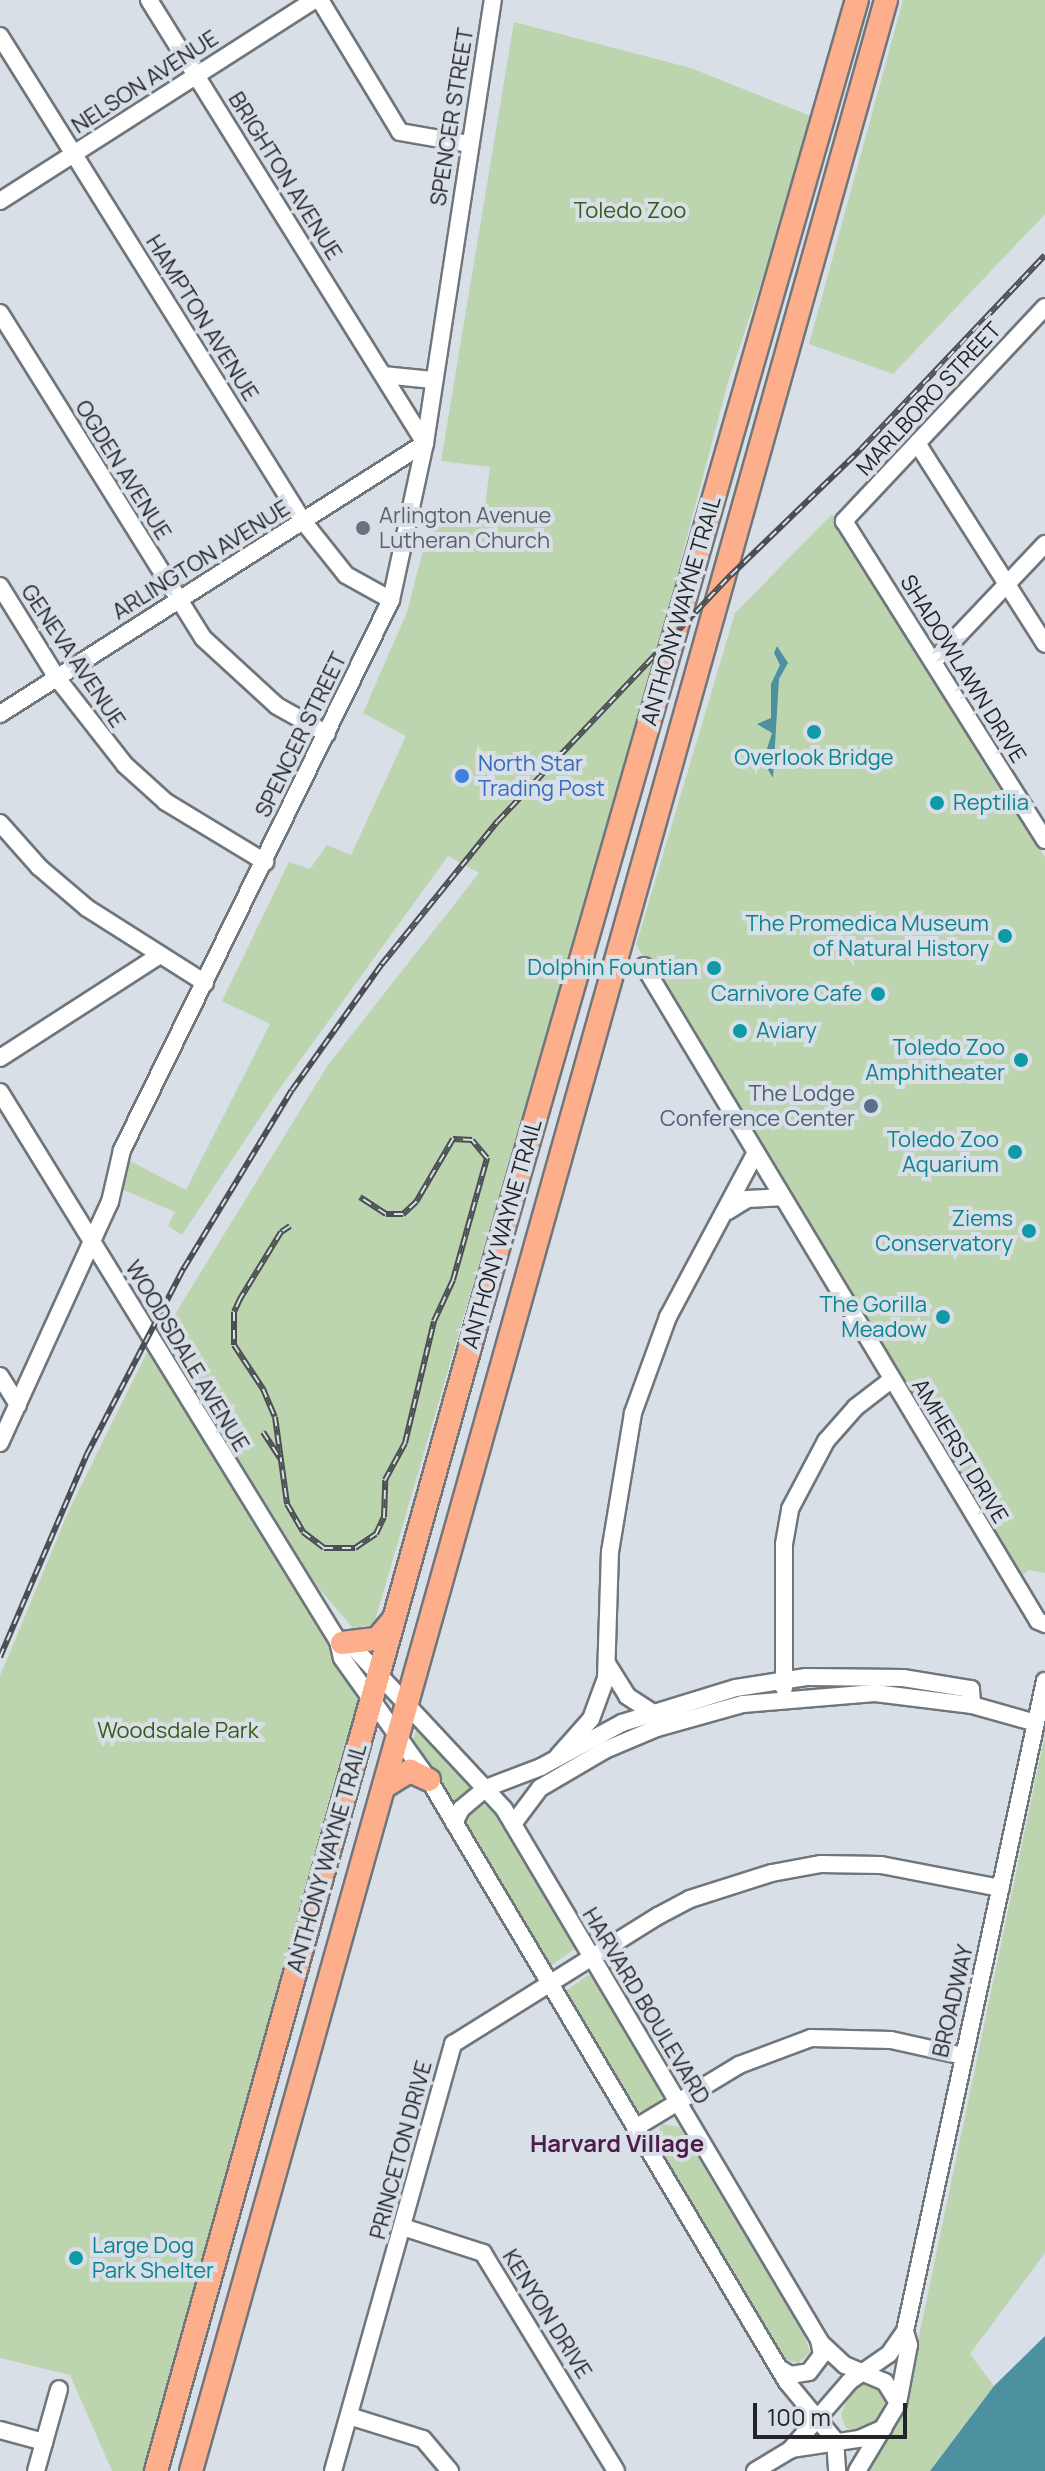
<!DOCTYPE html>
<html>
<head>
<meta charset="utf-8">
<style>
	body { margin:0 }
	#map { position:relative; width:1045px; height:2471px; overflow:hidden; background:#d8dfe7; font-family:Manrope,sans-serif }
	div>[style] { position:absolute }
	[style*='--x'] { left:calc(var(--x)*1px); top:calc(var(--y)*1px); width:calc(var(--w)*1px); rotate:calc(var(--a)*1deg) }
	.green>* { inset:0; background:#bdd5af }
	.water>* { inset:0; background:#4d91a1 }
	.roads { filter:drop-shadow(2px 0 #6f767c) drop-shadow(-2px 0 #6f767c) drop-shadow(0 2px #6f767c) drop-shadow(0 -2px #6f767c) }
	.minor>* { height:16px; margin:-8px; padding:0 8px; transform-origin:8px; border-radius:8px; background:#fff }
	.highway>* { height:22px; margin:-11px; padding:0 11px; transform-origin:11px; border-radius:11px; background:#fdaf8c }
	.rail>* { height:6px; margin-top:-3px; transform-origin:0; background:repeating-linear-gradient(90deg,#d8dfe7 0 9px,#4b4e52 0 18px); box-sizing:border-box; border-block:2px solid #4b4e52 }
	.dots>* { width:22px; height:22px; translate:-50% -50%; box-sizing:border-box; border:4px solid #d8dfe7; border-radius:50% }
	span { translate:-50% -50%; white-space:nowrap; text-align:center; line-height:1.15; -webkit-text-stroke:8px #d8dfe7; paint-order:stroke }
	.street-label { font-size:22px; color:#222427 }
	.park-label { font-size:22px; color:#375b19 }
	.worship-label { font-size:22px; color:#5b616d }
	.left { translate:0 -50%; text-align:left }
	.culture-label { font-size:22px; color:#0d838f }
	.right { translate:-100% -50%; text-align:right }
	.shop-label { font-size:22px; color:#366cbe }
	.service-label { font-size:22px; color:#4e5e75 }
	.neighbourhood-label { font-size:24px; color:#4e1c4b; font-weight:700 }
	.scale { position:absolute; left:753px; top:2403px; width:154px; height:36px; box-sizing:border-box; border:4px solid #222427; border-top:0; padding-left:10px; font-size:24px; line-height:28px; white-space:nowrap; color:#222427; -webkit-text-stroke:6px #d8dfe7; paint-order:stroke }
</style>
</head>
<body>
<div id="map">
	<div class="green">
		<div style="clip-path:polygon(903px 0,1045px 0,1045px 214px,893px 374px,809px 344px)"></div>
		<div style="clip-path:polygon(514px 22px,691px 68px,816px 118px,728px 382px,648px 684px,374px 1624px,353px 1628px,316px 1585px,232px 1448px,233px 1439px,169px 1324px,328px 1065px,479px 873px,448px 856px,275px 1095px,182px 1235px,168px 1226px,175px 1212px,119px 1188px,128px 1160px,186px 1190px,270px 1024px,222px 1001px,289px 862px,310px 869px,327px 845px,351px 855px,406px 736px,363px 713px,407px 612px,433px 512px,483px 520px,490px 467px,441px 461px)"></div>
		<div style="clip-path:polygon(832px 514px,1045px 857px,1045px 1573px,1029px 1570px,1018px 1578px,636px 945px,735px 613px)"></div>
		<div style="clip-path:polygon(152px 1342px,371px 1702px,156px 2471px,112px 2471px,70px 2375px,0 2358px,0 1676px,70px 1508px)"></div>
		<div style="clip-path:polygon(418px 1725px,475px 1785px,455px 1807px,412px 1742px)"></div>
		<div style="clip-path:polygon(1045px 1734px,1045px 2253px,970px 2354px,994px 2386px,930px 2471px,865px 2471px,903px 2412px)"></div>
		<div style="clip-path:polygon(476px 1802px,498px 1811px,575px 1940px,576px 1948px,550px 1966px,544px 1963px,461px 1827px,462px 1815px)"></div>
		<div style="clip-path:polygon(588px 1975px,595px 1977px,662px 2086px,663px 2096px,651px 2111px,633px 2111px,563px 1993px)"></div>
		<div style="clip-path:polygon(662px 2124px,680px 2127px,803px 2333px,810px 2352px,799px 2363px,782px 2359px,655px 2143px)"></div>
		<div style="clip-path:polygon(867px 2382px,880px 2387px,887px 2400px,876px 2423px,858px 2434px,845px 2427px,841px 2414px,852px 2389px)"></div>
	</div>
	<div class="water">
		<div style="clip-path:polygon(777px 646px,788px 663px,779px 679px,773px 778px,763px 761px,772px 733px,757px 724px,771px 718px,771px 684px,780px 665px,774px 653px)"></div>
		<div style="clip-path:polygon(1045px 2336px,1045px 2471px,930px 2471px,994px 2386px)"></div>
	</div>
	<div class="roads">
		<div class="minor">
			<div style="--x:149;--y:0;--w:522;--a:58.08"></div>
			<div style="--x:320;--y:0;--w:154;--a:58.8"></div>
			<div style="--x:400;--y:132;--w:70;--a:9.9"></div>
			<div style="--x:0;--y:36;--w:572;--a:58.01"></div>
			<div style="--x:303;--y:521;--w:69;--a:51.5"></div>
			<div style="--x:346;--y:575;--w:51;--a:29.1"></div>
			<div style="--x:0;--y:201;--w:373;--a:-32.6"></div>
			<div style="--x:1045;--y:307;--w:294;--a:133.2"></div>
			<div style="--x:844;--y:521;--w:377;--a:57.8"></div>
			<div style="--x:0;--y:313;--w:383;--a:58"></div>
			<div style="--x:203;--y:638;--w:100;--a:42.6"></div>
			<div style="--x:277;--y:706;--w:57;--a:29.2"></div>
			<div style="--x:383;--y:375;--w:50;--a:5.7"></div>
			<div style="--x:917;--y:443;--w:238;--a:57.5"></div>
			<div style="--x:0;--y:586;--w:108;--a:58.2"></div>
			<div style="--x:57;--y:678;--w:110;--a:52"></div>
			<div style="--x:125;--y:765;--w:55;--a:42.1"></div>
			<div style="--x:166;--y:802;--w:116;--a:31.2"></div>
			<div style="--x:933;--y:662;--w:163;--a:-46.5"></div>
			<div style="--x:0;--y:714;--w:504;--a:-32.52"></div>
			<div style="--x:0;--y:823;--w:59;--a:48.4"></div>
			<div style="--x:39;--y:867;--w:63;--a:40.5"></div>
			<div style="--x:87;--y:908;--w:140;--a:32.4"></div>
			<div style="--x:644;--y:966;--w:764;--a:58.97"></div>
			<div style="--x:1038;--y:1621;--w:8;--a:23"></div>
			<div style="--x:0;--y:1058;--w:187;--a:-32.8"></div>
			<div style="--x:0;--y:1092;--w:645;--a:58.38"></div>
			<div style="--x:338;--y:1641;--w:17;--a:77"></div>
			<div style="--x:342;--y:1658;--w:150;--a:54.5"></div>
			<div style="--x:429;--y:1780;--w:700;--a:59.26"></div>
			<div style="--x:787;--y:2382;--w:75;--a:50.4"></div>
			<div style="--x:835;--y:2440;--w:31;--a:86"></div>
			<div style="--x:728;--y:1211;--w:22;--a:-32"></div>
			<div style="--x:747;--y:1199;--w:34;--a:-3"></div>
			<div style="--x:0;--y:1376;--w:34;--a:58"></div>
			<div style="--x:0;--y:1443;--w:265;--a:-65.5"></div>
			<div style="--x:110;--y:1202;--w:53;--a:-77"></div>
			<div style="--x:122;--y:1150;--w:612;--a:-63.94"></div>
			<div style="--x:391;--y:600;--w:161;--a:-77.8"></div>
			<div style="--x:425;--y:443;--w:448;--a:-81.3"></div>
			<div style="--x:340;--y:1642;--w:15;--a:23"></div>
			<div style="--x:354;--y:1648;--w:220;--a:47"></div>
			<div style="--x:504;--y:1809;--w:621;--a:59.31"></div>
			<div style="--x:821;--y:2343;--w:33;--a:43"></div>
			<div style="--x:845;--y:2365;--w:43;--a:23"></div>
			<div style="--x:885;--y:2382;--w:25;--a:58"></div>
			<div style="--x:608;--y:1665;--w:36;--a:58"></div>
			<div style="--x:627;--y:1696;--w:35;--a:33"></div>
			<div style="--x:784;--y:1688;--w:144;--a:-90"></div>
			<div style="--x:784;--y:1544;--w:36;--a:-80"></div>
			<div style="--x:790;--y:1509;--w:77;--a:-62.1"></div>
			<div style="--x:826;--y:1441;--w:45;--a:-48.6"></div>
			<div style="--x:856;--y:1407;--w:44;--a:-37.6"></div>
			<div style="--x:558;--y:1756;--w:50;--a:-48.3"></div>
			<div style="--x:591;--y:1719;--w:44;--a:-69.9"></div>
			<div style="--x:606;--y:1678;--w:126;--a:-88.2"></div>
			<div style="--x:610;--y:1552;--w:141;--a:-80.6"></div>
			<div style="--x:633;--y:1413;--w:102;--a:-70"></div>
			<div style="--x:668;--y:1317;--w:185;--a:-61.9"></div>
			<div style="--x:454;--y:1823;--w:16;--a:-63"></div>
			<div style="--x:461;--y:1809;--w:33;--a:-40"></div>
			<div style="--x:486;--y:1788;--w:59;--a:-20.9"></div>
			<div style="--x:541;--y:1767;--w:92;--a:-28.5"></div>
			<div style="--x:622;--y:1723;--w:119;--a:-17.1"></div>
			<div style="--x:736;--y:1688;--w:71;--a:-8.9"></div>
			<div style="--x:806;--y:1677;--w:97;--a:0.6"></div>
			<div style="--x:903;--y:1678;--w:69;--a:9.2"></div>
			<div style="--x:971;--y:1689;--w:16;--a:86"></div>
			<div style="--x:513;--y:1824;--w:45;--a:-53.1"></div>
			<div style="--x:540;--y:1788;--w:75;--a:-30.3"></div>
			<div style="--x:605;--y:1750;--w:56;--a:-22.9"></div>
			<div style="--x:657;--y:1728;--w:89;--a:-15.6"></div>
			<div style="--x:743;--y:1704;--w:132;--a:-4.8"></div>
			<div style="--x:875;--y:1693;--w:98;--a:7.1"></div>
			<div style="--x:972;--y:1705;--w:66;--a:15.7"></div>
			<div style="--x:635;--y:2128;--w:122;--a:-31.2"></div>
			<div style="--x:739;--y:2065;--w:77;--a:-20.6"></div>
			<div style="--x:811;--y:2038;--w:80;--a:1.4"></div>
			<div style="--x:891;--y:2040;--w:74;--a:12.5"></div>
			<div style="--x:403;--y:2227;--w:84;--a:18"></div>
			<div style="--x:483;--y:2253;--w:255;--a:58.6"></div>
			<div style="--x:779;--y:2368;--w:13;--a:32"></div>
			<div style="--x:790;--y:2375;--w:19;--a:-9"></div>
			<div style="--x:809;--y:2372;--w:21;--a:-53"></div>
			<div style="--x:822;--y:2355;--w:15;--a:-101"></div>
			<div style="--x:349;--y:2416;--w:77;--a:17.3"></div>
			<div style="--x:423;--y:2439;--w:42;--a:49.8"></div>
			<div style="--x:0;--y:2430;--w:46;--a:15.3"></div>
			<div style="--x:791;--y:2449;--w:69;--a:-8.4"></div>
			<div style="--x:859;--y:2439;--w:27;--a:-24"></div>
			<div style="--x:36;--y:2471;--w:85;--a:-74.3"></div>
			<div style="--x:333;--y:2471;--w:444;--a:-74.3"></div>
			<div style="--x:453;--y:2044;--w:242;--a:-32"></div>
			<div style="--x:658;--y:1916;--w:36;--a:-28"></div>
			<div style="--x:690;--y:1899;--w:86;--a:-17.6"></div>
			<div style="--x:772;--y:1873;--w:50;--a:-10.4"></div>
			<div style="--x:821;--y:1864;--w:60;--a:1"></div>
			<div style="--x:881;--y:1865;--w:122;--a:10.9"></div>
			<div style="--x:755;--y:2471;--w:41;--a:-31"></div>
			<div style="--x:790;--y:2450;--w:91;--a:-49"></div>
			<div style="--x:850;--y:2381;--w:47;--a:-34.7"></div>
			<div style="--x:889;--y:2354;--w:28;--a:-55"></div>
			<div style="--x:905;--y:2331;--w:665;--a:-77.85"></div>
			<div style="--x:857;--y:2471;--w:79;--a:-58.9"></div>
			<div style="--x:898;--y:2403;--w:59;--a:-79.3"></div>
			<div style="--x:909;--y:2345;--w:15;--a:-106"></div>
		</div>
		<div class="highway">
			<div style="--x:342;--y:1643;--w:35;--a:-7"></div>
			<div style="--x:377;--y:1639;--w:26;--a:-50"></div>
			<div style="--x:384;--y:1787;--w:31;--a:-32"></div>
			<div style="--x:410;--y:1771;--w:21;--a:25"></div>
			<div style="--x:156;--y:2471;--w:1219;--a:-74.39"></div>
			<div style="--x:484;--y:1297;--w:1350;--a:-73.96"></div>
			<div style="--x:191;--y:2471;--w:2567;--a:-74.29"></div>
		</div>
	</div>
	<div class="rail">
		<div style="--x:290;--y:1226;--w:11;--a:146"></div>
		<div style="--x:281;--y:1232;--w:79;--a:121.5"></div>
		<div style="--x:240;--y:1299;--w:14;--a:115"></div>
		<div style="--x:234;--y:1312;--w:33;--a:90"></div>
		<div style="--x:234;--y:1345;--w:53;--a:56.6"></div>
		<div style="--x:263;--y:1389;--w:30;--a:67"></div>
		<div style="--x:275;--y:1417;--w:88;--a:82.1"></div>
		<div style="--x:287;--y:1504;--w:32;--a:60"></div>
		<div style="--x:303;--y:1532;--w:26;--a:37"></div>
		<div style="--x:324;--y:1548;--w:31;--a:0"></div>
		<div style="--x:355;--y:1548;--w:25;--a:-34"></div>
		<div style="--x:376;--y:1534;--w:19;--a:-65"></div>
		<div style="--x:384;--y:1517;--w:37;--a:-88"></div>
		<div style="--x:385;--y:1480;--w:42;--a:-61.6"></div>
		<div style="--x:405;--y:1443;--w:125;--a:-76.6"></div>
		<div style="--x:434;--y:1321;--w:45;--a:-65.1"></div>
		<div style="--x:453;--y:1280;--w:127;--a:-74.4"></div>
		<div style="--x:487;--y:1158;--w:23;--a:-130"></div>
		<div style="--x:472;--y:1140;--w:19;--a:-177"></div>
		<div style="--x:453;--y:1139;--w:73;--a:120.4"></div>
		<div style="--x:416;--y:1202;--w:18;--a:137"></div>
		<div style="--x:403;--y:1214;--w:17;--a:180"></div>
		<div style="--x:386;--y:1214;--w:31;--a:-147"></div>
		<div style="--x:263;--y:1432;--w:31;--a:57"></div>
		<div style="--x:0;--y:1657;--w:221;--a:-66.8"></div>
		<div style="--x:87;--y:1454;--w:210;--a:-62.5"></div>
		<div style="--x:184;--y:1268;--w:208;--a:-58.8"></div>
		<div style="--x:292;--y:1090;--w:155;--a:-54.5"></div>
		<div style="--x:382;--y:964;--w:184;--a:-51"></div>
		<div style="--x:498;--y:821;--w:339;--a:-46.6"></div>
		<div style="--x:731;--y:575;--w:181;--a:-44.1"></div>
		<div style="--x:861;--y:449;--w:267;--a:-46.5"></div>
	</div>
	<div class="dots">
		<div style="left:363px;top:528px;background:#6b7280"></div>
		<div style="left:814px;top:732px;background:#0f9aa8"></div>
		<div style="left:462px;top:776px;background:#3f7fe0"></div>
		<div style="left:937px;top:803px;background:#0f9aa8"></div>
		<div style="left:1005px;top:936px;background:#0f9aa8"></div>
		<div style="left:714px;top:968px;background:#0f9aa8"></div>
		<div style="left:878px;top:994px;background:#0f9aa8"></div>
		<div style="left:740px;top:1031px;background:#0f9aa8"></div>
		<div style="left:1021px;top:1060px;background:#0f9aa8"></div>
		<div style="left:871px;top:1106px;background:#5c6f8a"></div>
		<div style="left:1015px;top:1152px;background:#0f9aa8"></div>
		<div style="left:1029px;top:1231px;background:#0f9aa8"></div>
		<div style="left:943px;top:1317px;background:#0f9aa8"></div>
		<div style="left:76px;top:2258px;background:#0f9aa8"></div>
	</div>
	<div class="street-label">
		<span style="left:145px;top:82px;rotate:-33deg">NELSON AVENUE</span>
		<span style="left:452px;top:117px;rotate:-81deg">SPENCER STREET</span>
		<span style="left:285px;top:176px;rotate:58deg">BRIGHTON AVENUE</span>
		<span style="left:202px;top:318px;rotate:58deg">HAMPTON AVENUE</span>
		<span style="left:929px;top:399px;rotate:-47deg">MARLBORO STREET</span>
		<span style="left:123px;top:470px;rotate:58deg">OGDEN AVENUE</span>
		<span style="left:201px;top:560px;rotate:-32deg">ARLINGTON AVENUE</span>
		<span style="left:681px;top:611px;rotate:-74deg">ANTHONY WAYNE TRAIL</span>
		<span style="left:73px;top:656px;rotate:56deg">GENEVA AVENUE</span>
		<span style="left:963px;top:669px;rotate:58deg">SHADOWLAWN DRIVE</span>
		<span style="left:301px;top:735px;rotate:-64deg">SPENCER STREET</span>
		<span style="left:502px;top:1234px;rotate:-74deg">ANTHONY WAYNE TRAIL</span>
		<span style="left:187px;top:1356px;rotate:59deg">WOODSDALE AVENUE</span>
		<span style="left:960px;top:1451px;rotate:59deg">AMHERST DRIVE</span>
		<span style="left:327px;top:1858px;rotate:-74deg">ANTHONY WAYNE TRAIL</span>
		<span style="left:953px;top:2001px;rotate:-77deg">BROADWAY</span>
		<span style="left:646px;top:2006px;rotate:59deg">HARVARD BOULEVARD</span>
		<span style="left:401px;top:2150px;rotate:-75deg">PRINCETON DRIVE</span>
		<span style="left:547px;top:2314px;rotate:58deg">KENYON DRIVE</span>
	</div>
	<div class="park-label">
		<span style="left:630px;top:211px">Toledo Zoo</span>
		<span style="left:178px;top:1731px">Woodsdale Park</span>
	</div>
	<div class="worship-label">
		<span class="left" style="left:379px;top:528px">Arlington Avenue<br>Lutheran Church</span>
	</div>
	<div class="culture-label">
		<span style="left:814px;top:758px">Overlook Bridge</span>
		<span class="left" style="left:953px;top:803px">Reptilia</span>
		<span class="right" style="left:989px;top:936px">The Promedica Museum<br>of Natural History</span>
		<span class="right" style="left:698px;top:968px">Dolphin Fountian</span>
		<span class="right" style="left:862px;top:994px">Carnivore Cafe</span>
		<span class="left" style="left:756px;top:1031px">Aviary</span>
		<span class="right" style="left:1005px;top:1060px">Toledo Zoo<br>Amphitheater</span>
		<span class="right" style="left:999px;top:1152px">Toledo Zoo<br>Aquarium</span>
		<span class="right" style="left:1013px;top:1231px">Ziems<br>Conservatory</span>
		<span class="right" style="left:927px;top:1317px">The Gorilla<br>Meadow</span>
		<span class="left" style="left:92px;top:2258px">Large Dog<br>Park Shelter</span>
	</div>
	<div class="shop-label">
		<span class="left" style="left:478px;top:776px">North Star<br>Trading Post</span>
	</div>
	<div class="service-label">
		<span class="right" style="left:855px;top:1106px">The Lodge<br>Conference Center</span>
	</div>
	<div class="neighbourhood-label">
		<span style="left:617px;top:2143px">Harvard Village</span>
	</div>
	<div class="scale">100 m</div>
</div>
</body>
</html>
